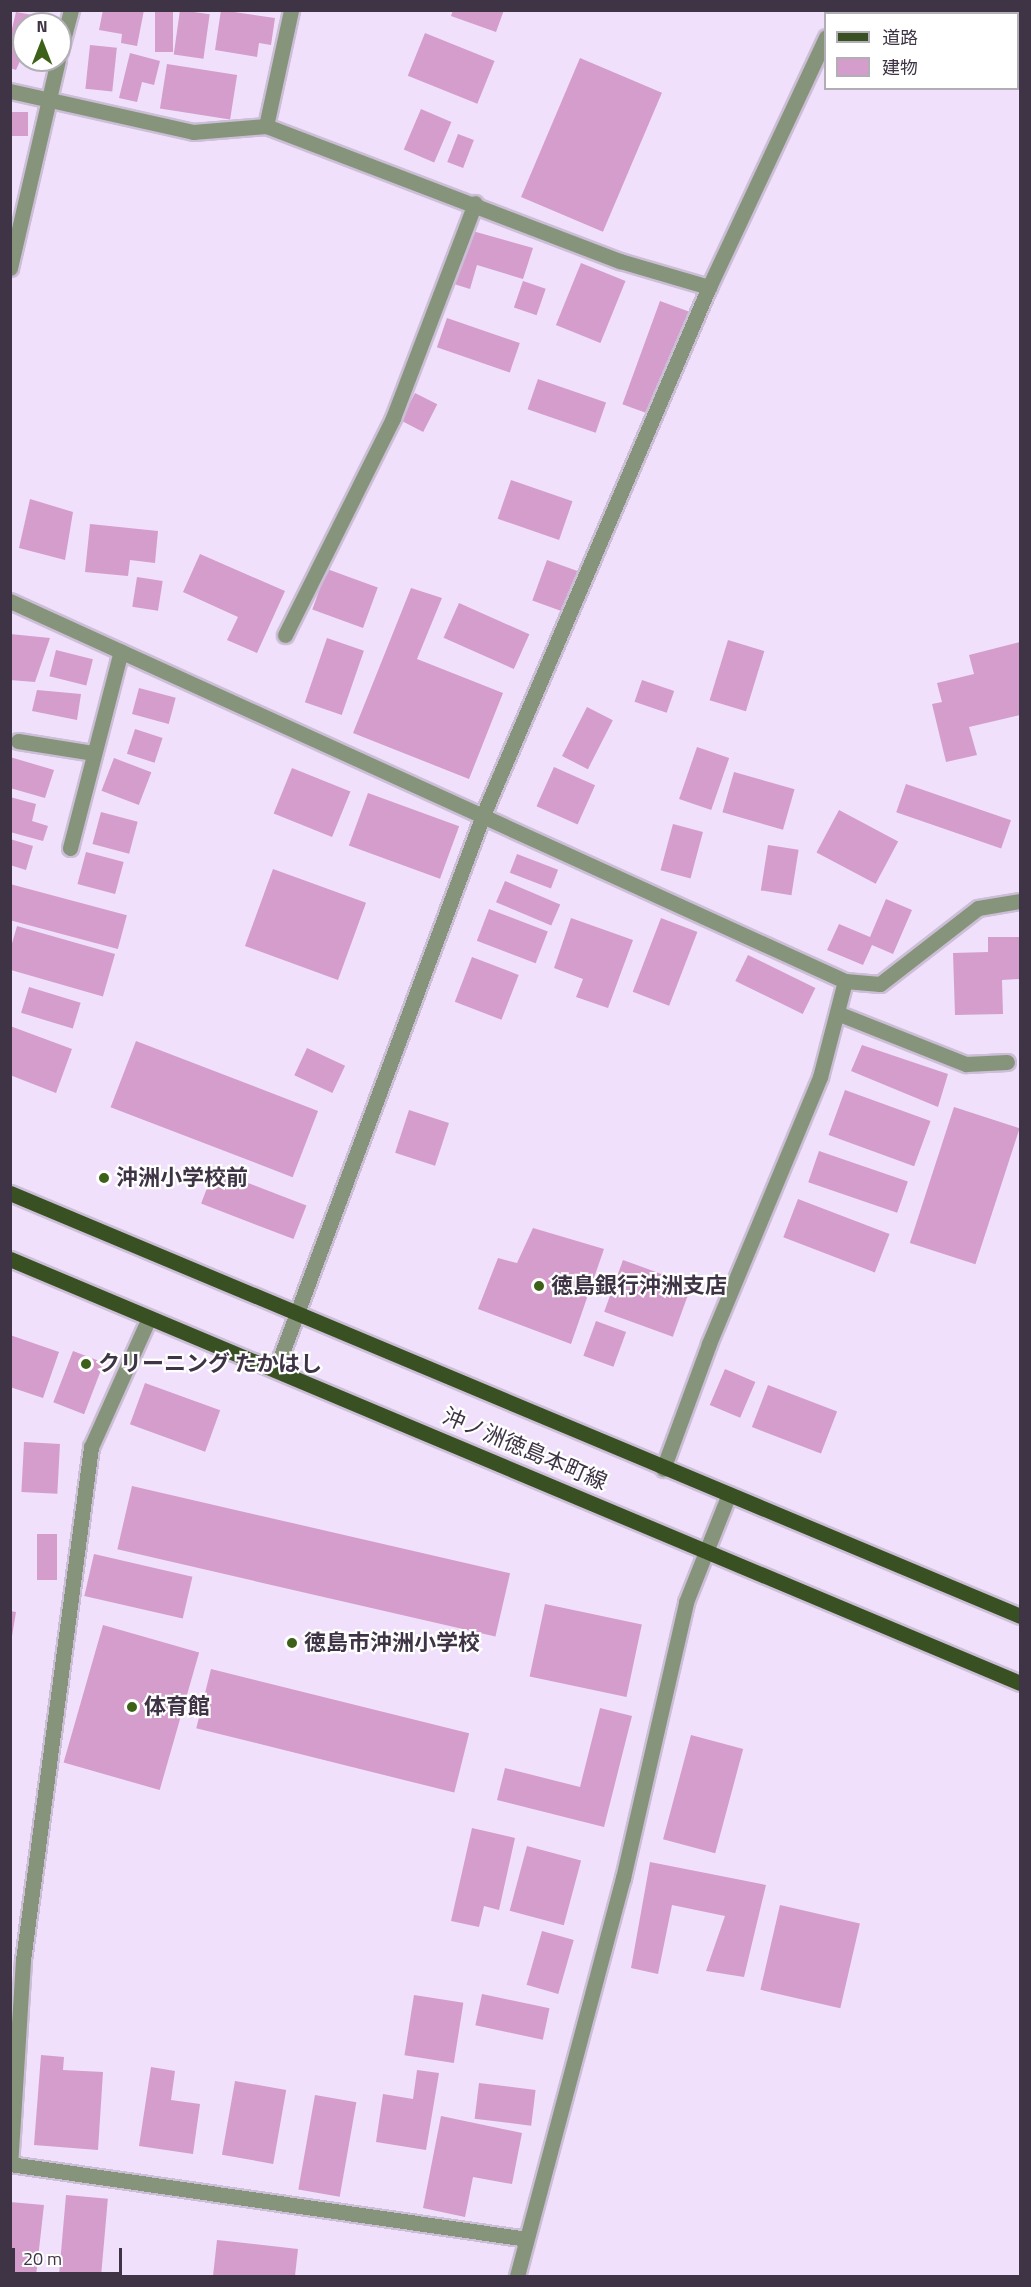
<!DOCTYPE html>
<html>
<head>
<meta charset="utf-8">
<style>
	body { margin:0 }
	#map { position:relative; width:1031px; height:2287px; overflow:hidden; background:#f0e0fb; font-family:"Titillium Web","Noto Sans JP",sans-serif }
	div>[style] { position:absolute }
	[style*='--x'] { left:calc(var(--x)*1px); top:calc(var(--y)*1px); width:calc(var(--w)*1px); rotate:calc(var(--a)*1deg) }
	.building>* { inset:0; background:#d49dcc; transform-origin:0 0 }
	.roads { filter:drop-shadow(2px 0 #ccbed7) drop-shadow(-2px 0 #ccbed7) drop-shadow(0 2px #ccbed7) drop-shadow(0 -2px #ccbed7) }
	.minor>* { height:15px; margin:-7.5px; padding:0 7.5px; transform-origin:7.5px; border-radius:7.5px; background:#86947b }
	.major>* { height:15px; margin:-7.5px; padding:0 7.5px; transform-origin:7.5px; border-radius:7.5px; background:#385022 }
	.dots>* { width:16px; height:16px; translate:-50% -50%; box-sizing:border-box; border:3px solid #fff; border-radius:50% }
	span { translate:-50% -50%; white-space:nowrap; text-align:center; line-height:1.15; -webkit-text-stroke:4.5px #fff; paint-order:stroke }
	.poi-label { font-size:22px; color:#3e3445; font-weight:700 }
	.left { translate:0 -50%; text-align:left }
	.street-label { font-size:22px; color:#3e3445 }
	.frame { position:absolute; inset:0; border:12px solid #3e3445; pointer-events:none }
	.legend { position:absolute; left:824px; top:12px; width:195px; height:78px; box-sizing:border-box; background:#fff; border:2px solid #b2aeb5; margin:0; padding:8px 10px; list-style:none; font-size:18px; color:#3e3445 }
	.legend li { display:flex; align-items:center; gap:12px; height:30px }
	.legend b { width:30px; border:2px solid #b2aeb5 }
	.north { position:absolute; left:12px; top:12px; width:60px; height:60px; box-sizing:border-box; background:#fff; border:2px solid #b2aeb5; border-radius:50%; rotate:0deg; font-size:16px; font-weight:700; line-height:24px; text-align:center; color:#3e3445 }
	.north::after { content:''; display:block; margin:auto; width:21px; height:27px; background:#3e6119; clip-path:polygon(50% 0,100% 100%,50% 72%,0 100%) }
	.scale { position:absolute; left:12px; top:2248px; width:110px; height:27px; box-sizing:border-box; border:3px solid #3e3445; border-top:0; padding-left:8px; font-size:18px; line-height:21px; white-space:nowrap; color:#3e3445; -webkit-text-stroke:4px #fff; paint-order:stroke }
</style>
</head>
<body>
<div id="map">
	<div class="building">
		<div style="clip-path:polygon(103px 10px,144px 10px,137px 46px,121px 43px,122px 34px,99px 30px)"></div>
		<div style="left:155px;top:10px;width:18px;height:42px"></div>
		<div style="left:180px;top:10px;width:30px;height:45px;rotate:8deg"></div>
		<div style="clip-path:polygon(221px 10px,275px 18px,271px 45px,259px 43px,257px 57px,215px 50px)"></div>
		<div style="clip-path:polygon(453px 10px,504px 10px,496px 32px,451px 16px)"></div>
		<div style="clip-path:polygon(16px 12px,50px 18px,48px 24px,24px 24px,24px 52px,16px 70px,10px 68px,10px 37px)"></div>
		<div style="left:425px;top:33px;width:75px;height:46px;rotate:22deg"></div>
		<div style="left:90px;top:45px;width:27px;height:44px;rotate:6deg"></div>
		<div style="clip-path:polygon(130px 53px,160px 61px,154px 85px,142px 82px,137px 102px,119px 98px)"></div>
		<div style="left:580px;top:58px;width:89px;height:151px;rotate:23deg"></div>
		<div style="left:167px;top:64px;width:71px;height:45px;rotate:9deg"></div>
		<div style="left:421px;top:109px;width:33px;height:44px;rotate:23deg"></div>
		<div style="left:10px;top:112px;width:18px;height:24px"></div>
		<div style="left:458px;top:134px;width:17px;height:30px;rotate:21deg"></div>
		<div style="clip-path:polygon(469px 230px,533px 248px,523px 279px,477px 265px,470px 289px,454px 284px)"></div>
		<div style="left:581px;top:263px;width:48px;height:67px;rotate:22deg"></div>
		<div style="left:523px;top:281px;width:24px;height:28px;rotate:19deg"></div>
		<div style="left:660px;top:301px;width:35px;height:110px;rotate:20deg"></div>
		<div style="left:447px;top:318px;width:77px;height:31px;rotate:19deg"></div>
		<div style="left:538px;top:379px;width:72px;height:32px;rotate:19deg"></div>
		<div style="left:415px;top:393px;width:25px;height:31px;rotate:27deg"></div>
		<div style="left:511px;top:480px;width:65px;height:41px;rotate:19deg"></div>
		<div style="clip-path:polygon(30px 499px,73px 512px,65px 560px,19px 548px)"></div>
		<div style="clip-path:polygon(90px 524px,158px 531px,155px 563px,130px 560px,128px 576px,85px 572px)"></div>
		<div style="clip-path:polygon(200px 554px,285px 591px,257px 653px,227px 640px,238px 617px,183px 592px)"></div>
		<div style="left:547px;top:560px;width:33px;height:43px;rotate:20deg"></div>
		<div style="left:327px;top:569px;width:54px;height:43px;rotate:20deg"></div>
		<div style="left:137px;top:577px;width:26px;height:30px;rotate:9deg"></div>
		<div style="clip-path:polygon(411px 588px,442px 598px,417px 659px,503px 693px,469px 779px,353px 733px)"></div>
		<div style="left:459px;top:603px;width:77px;height:38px;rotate:24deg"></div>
		<div style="clip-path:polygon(10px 634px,50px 638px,35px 682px,10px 680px)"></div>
		<div style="left:327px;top:638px;width:39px;height:68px;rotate:19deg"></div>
		<div style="left:728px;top:640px;width:38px;height:63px;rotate:17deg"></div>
		<div style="clip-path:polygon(1020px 642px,1020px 715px,969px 727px,977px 755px,946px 762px,932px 704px,942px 702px,937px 683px,974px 674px,969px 655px)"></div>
		<div style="left:56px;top:650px;width:38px;height:27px;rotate:14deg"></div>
		<div style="left:642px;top:680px;width:34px;height:23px;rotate:19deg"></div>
		<div style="left:139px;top:688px;width:38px;height:27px;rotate:15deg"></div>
		<div style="clip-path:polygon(37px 690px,81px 694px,77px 720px,32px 711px)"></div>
		<div style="left:587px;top:707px;width:29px;height:55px;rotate:27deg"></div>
		<div style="left:135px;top:729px;width:29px;height:26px;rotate:18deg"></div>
		<div style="left:697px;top:747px;width:34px;height:55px;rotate:19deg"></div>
		<div style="clip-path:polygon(10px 757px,54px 770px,45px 798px,10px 788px)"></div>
		<div style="left:114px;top:758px;width:40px;height:35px;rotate:21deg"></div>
		<div style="left:554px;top:767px;width:45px;height:43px;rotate:24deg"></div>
		<div style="left:292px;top:768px;width:63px;height:49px;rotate:22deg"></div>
		<div style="left:734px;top:772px;width:63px;height:42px;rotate:16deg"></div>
		<div style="left:906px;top:784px;width:111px;height:30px;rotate:19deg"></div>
		<div style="left:368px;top:793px;width:97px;height:56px;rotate:20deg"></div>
		<div style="clip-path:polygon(10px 797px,36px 804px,32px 821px,48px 826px,43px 841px,10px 832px)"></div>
		<div style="left:839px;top:810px;width:67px;height:48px;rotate:28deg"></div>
		<div style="left:101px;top:812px;width:38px;height:33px;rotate:15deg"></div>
		<div style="left:673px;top:824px;width:31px;height:48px;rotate:15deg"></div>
		<div style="clip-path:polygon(10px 839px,33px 846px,26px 870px,10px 865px)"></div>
		<div style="left:768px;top:845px;width:31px;height:46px;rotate:9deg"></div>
		<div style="left:86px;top:852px;width:39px;height:33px;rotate:15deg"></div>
		<div style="left:517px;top:854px;width:44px;height:20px;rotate:21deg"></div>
		<div style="left:273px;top:869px;width:99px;height:82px;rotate:20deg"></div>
		<div style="left:505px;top:881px;width:60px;height:23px;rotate:23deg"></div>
		<div style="left:10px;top:884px;width:121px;height:35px;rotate:15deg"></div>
		<div style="clip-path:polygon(886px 899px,912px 910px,893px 954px,872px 945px,863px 965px,827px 950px,839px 924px,870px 937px)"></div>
		<div style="left:489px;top:909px;width:63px;height:34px;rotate:21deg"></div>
		<div style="clip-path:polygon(571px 918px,633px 940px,608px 1008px,576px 997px,583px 979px,554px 968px)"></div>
		<div style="left:661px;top:918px;width:39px;height:79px;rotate:21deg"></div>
		<div style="left:17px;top:926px;width:102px;height:44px;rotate:16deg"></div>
		<div style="clip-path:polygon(988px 937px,1020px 937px,1020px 979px,1002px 980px,1003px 1014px,955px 1015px,953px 953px,988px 952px)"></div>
		<div style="left:748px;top:955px;width:75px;height:29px;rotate:26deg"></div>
		<div style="left:472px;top:957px;width:50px;height:48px;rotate:21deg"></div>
		<div style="left:29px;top:987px;width:54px;height:27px;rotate:17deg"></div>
		<div style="clip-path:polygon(10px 1026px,72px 1049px,56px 1093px,10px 1075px)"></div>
		<div style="left:136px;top:1041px;width:195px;height:71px;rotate:21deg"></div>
		<div style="clip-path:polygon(862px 1045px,948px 1074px,938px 1107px,851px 1071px)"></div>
		<div style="left:307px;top:1048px;width:42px;height:30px;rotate:25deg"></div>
		<div style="left:845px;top:1090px;width:91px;height:48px;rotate:20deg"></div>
		<div style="left:954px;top:1107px;width:69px;height:143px;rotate:18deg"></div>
		<div style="left:409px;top:1110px;width:42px;height:45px;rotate:18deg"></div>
		<div style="left:819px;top:1151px;width:94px;height:33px;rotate:19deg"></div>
		<div style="left:214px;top:1170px;width:99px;height:36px;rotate:21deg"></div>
		<div style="left:798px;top:1199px;width:98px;height:41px;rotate:21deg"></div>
		<div style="clip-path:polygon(533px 1228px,604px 1249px,571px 1344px,478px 1309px,498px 1258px,517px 1263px)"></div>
		<div style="left:623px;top:1260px;width:73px;height:55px;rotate:20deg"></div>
		<div style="left:596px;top:1321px;width:32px;height:37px;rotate:20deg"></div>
		<div style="clip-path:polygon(10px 1335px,59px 1352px,43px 1398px,10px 1387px)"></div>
		<div style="left:73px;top:1351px;width:33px;height:55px;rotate:21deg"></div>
		<div style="left:725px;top:1369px;width:33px;height:39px;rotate:23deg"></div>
		<div style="left:145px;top:1383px;width:80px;height:44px;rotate:20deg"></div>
		<div style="left:768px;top:1385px;width:74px;height:45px;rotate:21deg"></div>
		<div style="left:24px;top:1442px;width:36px;height:50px;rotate:3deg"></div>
		<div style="left:132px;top:1486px;width:388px;height:65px;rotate:13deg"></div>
		<div style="left:37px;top:1534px;width:20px;height:46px"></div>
		<div style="left:94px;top:1554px;width:101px;height:43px;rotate:13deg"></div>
		<div style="left:545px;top:1604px;width:99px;height:74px;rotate:12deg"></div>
		<div style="clip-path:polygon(10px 1611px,16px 1612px,12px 1636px,10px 1636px)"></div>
		<div style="left:103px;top:1625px;width:100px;height:143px;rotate:16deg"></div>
		<div style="left:211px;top:1669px;width:266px;height:61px;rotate:14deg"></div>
		<div style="clip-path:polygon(600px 1708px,632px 1716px,604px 1827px,497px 1800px,505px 1768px,580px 1787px)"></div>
		<div style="left:691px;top:1735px;width:54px;height:108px;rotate:15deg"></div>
		<div style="clip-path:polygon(472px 1828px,515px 1838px,499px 1910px,484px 1906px,479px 1927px,451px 1921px)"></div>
		<div style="left:527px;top:1846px;width:56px;height:67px;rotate:15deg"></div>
		<div style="clip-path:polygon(650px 1862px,766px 1885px,744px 1977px,706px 1971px,725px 1916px,672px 1905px,658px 1974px,631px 1968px)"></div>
		<div style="left:780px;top:1905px;width:82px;height:87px;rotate:13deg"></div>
		<div style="left:542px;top:1931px;width:33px;height:56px;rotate:16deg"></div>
		<div style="left:482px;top:1994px;width:69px;height:32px;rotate:12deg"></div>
		<div style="left:414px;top:1995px;width:50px;height:61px;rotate:9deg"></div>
		<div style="clip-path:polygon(41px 2055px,64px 2057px,63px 2070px,103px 2072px,98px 2150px,34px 2145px)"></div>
		<div style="clip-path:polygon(151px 2067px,175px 2071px,171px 2100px,200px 2104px,193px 2154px,139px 2146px)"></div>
		<div style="clip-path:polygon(417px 2070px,439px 2073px,426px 2150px,376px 2142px,383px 2094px,413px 2099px)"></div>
		<div style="left:235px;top:2081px;width:52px;height:75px;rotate:10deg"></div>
		<div style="left:479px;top:2083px;width:57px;height:36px;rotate:7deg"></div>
		<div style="left:315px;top:2095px;width:42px;height:96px;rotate:10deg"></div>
		<div style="clip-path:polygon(441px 2116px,522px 2133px,512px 2184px,473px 2177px,465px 2217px,423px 2208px)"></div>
		<div style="left:66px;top:2195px;width:42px;height:81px;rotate:5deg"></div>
		<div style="clip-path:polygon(10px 2202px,44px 2205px,36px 2276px,10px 2276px)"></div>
		<div style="clip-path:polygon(217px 2240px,298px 2249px,295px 2276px,213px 2276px)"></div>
	</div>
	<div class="roads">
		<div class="minor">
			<div style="--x:836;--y:14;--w:4;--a:-63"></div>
			<div style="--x:60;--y:51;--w:42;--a:-75"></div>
			<div style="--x:10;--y:91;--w:188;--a:12.6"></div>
			<div style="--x:193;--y:132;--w:73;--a:-4.7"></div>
			<div style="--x:266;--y:126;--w:119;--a:-77.8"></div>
			<div style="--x:266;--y:126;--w:379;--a:20.9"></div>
			<div style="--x:620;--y:261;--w:93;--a:16.3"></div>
			<div style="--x:10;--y:268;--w:213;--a:-77"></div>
			<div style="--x:10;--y:601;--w:917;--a:24.47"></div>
			<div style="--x:845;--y:981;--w:99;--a:104.6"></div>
			<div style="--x:820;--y:1077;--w:289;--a:112.6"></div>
			<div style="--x:709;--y:1344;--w:133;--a:110.2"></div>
			<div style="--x:285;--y:635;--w:242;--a:-63.5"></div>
			<div style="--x:393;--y:418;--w:230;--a:-69.1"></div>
			<div style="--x:18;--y:741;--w:77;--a:9"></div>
			<div style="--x:70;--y:848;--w:203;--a:-75.5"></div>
			<div style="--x:845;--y:981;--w:35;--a:5"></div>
			<div style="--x:880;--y:984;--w:124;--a:-37.8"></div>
			<div style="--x:978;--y:908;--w:43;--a:-9.5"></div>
			<div style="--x:837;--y:1013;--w:139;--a:21.6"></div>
			<div style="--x:966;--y:1064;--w:41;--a:-2.8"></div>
			<div style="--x:149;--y:1318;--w:141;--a:114.2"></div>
			<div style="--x:91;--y:1447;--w:517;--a:97.55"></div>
			<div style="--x:23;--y:1960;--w:204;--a:93.6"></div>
			<div style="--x:10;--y:2164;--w:522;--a:8.25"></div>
			<div style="--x:276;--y:1369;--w:591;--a:-69.51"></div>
			<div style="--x:483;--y:815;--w:574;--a:-66.83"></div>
			<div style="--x:709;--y:287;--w:276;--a:-64.9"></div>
			<div style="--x:517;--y:2276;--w:412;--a:-75.1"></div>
			<div style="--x:623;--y:1878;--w:283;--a:-77.1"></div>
			<div style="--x:686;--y:1602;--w:116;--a:-68.3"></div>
		</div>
		<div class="major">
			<div style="--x:10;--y:1193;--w:1095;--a:22.72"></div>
			<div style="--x:10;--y:1259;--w:1095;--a:22.77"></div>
		</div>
	</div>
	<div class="dots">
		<div style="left:104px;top:1178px;background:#3e6119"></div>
		<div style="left:539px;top:1286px;background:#3e6119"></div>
		<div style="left:86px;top:1364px;background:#3e6119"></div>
		<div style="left:292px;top:1643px;background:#3e6119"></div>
		<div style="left:132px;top:1707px;background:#3e6119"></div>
	</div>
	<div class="poi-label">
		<span class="left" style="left:116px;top:1178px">沖洲小学校前</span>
		<span class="left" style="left:551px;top:1286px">徳島銀行沖洲支店</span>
		<span class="left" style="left:98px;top:1364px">クリーニング たかはし</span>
		<span class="left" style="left:304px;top:1643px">徳島市沖洲小学校</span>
		<span class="left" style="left:144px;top:1707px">体育館</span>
	</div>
	<div class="street-label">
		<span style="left:525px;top:1449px;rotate:23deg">沖ノ洲徳島本町線</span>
	</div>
	<div class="frame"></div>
	<ul class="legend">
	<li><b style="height:8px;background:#385022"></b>道路</li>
	<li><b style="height:16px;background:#d49dcc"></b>建物</li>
	</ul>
	<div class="north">N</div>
	<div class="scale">20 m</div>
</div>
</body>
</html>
